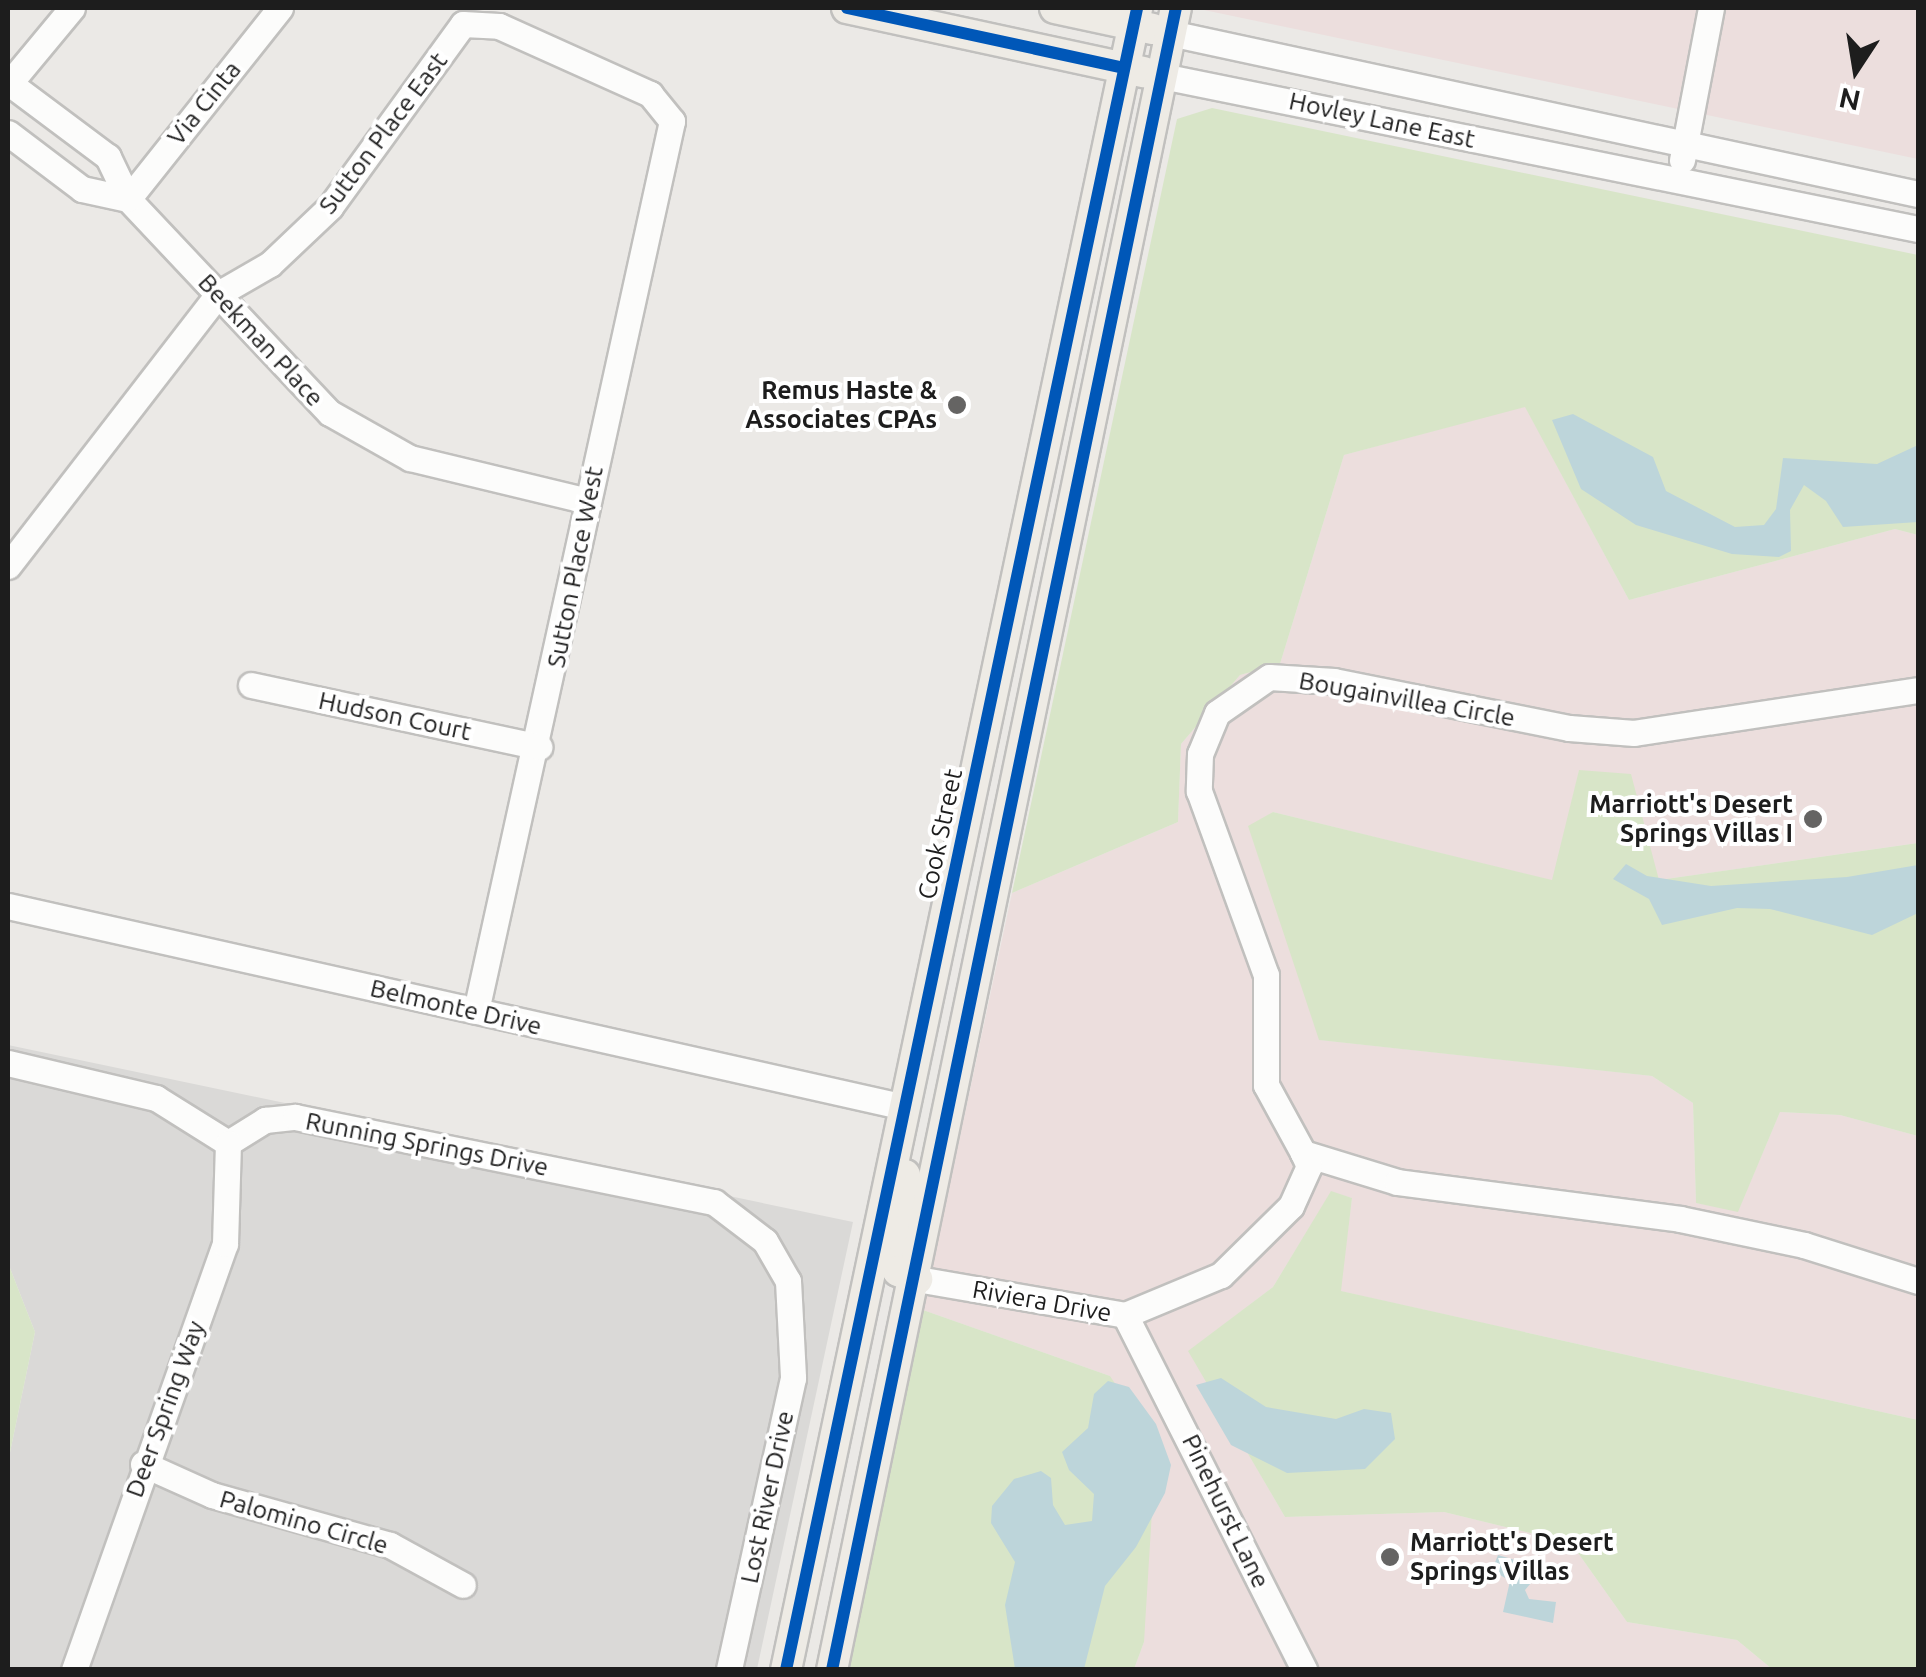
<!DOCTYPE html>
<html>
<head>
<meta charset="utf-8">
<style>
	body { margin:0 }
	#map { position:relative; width:1926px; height:1677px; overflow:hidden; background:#ebe9e6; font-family:Ubuntu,sans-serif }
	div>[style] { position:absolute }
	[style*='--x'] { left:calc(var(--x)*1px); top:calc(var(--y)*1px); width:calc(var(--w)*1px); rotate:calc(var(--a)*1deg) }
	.residential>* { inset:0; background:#dad9d7 }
	.commercial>* { inset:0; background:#ecdedd }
	.grass>* { inset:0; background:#d8e5c8 }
	.water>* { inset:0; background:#bdd5da }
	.roads { filter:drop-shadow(2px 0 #c1c0be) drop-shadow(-2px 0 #c1c0be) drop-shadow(0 2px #c1c0be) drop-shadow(0 -2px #c1c0be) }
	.minor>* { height:25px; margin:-12.5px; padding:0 12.5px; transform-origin:12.5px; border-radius:12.5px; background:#fcfcfb }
	.major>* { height:30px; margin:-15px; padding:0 15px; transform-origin:15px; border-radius:15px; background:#eeebe5 }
	.cycleway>* { height:12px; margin:-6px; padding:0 6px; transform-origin:6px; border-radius:6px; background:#0057b8 }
	.dots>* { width:28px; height:28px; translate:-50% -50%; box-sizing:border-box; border:5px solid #fff; border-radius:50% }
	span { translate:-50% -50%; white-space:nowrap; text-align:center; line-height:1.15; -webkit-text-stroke:8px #fff; paint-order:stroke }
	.street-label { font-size:25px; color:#1d1d1d }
	.poi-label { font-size:25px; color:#1d1d1d; font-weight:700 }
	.right { translate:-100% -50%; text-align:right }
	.left { translate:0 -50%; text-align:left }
	.frame { position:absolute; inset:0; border:10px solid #1d1d1d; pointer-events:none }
	.north { position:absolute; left:1806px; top:20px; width:100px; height:100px; -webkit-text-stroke:8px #fff; paint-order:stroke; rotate:192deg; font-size:28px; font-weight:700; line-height:40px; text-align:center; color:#1d1d1d }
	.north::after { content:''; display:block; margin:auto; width:35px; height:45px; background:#1d1d1d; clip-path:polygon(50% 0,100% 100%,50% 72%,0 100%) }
</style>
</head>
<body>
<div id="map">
	<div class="residential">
		<div style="clip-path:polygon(8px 1045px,853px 1222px,757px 1669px,8px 1669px,8px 1462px,35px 1332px,8px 1263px)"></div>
	</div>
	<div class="commercial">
		<div style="clip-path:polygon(1205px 8px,1918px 8px,1918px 159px,1204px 10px)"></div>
		<div style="clip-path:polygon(1525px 406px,1629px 600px,1895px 529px,1918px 535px,1918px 843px,1659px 880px,1579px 771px,1553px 881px,1273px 812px,1249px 827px,1320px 1040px,1652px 1076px,1693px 1103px,1696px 1203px,1738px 1211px,1780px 1112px,1840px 1115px,1918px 1136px,1918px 1420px,1340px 1291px,1352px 1198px,1331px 1192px,1273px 1287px,1189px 1351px,1285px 1517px,1444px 1512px,1571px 1543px,1627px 1622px,1737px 1640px,1772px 1669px,1134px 1669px,1144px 1642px,1110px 1376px,923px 1310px,1012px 893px,1178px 822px,1181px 744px,1240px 675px,1280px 664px,1344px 455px)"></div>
	</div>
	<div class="grass">
		<div style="clip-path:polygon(1212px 108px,1918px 255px,1918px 535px,1895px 529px,1629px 600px,1525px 407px,1344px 455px,1280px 664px,1240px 675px,1181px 744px,1178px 822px,1012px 893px,1177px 119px)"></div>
		<div style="clip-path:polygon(1579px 770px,1631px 774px,1659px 880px,1918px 843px,1918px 1136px,1840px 1115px,1780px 1112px,1738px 1212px,1696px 1203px,1693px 1103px,1652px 1076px,1319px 1040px,1248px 826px,1273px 812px,1552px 880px)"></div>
		<div style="clip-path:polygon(1331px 1191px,1352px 1198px,1341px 1291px,1918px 1420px,1918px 1669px,1772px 1669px,1737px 1640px,1627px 1622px,1571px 1543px,1444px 1512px,1285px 1517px,1188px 1351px,1273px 1287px)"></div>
		<div style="clip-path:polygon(8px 1263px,35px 1332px,8px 1462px)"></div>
		<div style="clip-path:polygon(923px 1310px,1110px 1376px,1156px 1446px,1144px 1642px,1134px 1669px,847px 1670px)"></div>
	</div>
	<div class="water">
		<div style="clip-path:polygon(1573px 414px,1653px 457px,1666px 491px,1735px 527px,1764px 525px,1776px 509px,1783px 458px,1877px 464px,1918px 445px,1918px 522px,1843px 527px,1826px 501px,1804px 485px,1790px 510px,1791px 551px,1779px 557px,1732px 554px,1636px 525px,1581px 489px,1552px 420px)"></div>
		<div style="clip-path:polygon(1626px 864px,1647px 876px,1711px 886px,1847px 877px,1918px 865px,1918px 913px,1872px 935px,1770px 909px,1737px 908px,1662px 925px,1649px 899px,1613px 879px)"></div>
		<div style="clip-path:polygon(1221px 1378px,1266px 1407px,1336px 1419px,1364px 1409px,1391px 1413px,1395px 1439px,1365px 1469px,1287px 1473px,1231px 1445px,1196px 1385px)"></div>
		<div style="clip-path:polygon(1108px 1381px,1129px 1387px,1156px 1424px,1171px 1465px,1165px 1493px,1136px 1547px,1105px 1586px,1084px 1669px,1015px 1669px,1005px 1605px,1015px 1562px,991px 1523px,992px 1506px,1014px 1479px,1041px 1471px,1051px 1478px,1053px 1505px,1065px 1525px,1092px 1521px,1094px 1494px,1069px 1470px,1062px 1452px,1088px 1428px,1094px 1394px)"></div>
		<div style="clip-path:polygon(1498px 1555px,1532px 1565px,1537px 1576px,1525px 1590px,1529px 1599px,1556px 1602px,1553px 1623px,1503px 1612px,1510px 1581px,1492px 1570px)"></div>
	</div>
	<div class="roads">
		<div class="minor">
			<div style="--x:280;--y:8;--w:244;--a:128.5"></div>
			<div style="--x:128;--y:199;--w:294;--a:46.7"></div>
			<div style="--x:330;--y:413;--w:92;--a:29.4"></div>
			<div style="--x:410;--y:458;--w:183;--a:13.6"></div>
			<div style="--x:1170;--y:33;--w:765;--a:12.15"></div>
			<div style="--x:1162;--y:76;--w:771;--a:11.44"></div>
			<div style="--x:8;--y:85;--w:100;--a:-50.3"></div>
			<div style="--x:8;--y:133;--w:93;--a:37.1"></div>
			<div style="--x:82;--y:189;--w:47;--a:12.3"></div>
			<div style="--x:128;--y:199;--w:47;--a:-115.5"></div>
			<div style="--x:108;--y:157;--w:124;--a:-143.2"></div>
			<div style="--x:1682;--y:160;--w:155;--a:-79.2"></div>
			<div style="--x:8;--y:566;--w:344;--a:-52.3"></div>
			<div style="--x:218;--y:294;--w:60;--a:-30"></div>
			<div style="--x:270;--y:264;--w:83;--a:-43.5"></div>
			<div style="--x:330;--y:207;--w:226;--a:-54"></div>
			<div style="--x:463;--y:24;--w:36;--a:3"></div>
			<div style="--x:499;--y:26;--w:166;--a:24.2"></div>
			<div style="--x:650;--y:94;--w:35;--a:51"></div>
			<div style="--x:672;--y:121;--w:911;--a:102.42"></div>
			<div style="--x:251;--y:685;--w:295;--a:12.1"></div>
			<div style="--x:1918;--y:690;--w:287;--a:171.4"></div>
			<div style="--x:1634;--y:733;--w:65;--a:-175.6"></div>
			<div style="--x:1569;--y:728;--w:240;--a:-168.7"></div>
			<div style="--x:1334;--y:681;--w:65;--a:-176.5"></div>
			<div style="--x:1269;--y:677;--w:63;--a:145.3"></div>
			<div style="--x:1217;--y:713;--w:44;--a:112.5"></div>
			<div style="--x:1200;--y:754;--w:37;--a:92"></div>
			<div style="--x:1199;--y:791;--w:196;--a:70"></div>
			<div style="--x:1266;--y:975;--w:110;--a:90"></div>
			<div style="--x:1266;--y:1085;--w:77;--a:61.4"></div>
			<div style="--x:1303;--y:1153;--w:98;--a:17.1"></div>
			<div style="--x:1397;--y:1182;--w:285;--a:7.4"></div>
			<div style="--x:1680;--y:1219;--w:127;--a:11.8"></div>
			<div style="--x:1804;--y:1245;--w:120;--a:17.5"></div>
			<div style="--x:8;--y:906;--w:919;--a:12.63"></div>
			<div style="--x:8;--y:1063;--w:152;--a:13.3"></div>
			<div style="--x:156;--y:1098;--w:85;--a:32"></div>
			<div style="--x:228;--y:1143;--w:44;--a:-31.9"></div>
			<div style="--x:265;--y:1120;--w:30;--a:-6"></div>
			<div style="--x:295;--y:1117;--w:428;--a:11.5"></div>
			<div style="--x:714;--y:1202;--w:64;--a:37.4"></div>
			<div style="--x:765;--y:1241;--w:46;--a:60.1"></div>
			<div style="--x:788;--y:1281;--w:97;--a:87"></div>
			<div style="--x:793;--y:1378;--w:299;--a:102.4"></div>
			<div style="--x:917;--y:1279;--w:211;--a:9.8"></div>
			<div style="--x:1125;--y:1315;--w:398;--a:63.2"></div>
			<div style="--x:1125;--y:1315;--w:104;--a:-22.6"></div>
			<div style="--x:1221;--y:1275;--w:98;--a:-44.6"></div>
			<div style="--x:1291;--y:1206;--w:44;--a:-65.8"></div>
			<div style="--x:1309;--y:1166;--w:14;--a:-115"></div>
			<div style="--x:143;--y:1464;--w:76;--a:24.2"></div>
			<div style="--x:212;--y:1495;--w:185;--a:15.7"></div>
			<div style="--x:390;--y:1545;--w:83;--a:28.7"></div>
			<div style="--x:74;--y:1670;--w:452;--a:-70.5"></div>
			<div style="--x:225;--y:1244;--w:101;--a:-88.3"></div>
		</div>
		<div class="major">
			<div style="--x:847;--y:8;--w:304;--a:12.2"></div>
			<div style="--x:1055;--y:8;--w:100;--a:12.1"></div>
			<div style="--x:905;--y:1175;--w:96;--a:94.2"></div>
			<div style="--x:898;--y:1271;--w:21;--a:23"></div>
			<div style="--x:786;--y:1670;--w:1699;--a:-78.07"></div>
			<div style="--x:832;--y:1670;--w:1697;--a:-78.31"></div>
		</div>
	</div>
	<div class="cycleway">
		<div style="--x:847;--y:8;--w:283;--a:12.2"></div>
		<div style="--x:786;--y:1670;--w:1699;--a:-78.07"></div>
		<div style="--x:832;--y:1670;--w:1697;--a:-78.31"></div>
	</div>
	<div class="dots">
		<div style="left:957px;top:405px;background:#656463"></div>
		<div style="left:1813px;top:819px;background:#656463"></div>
		<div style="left:1390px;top:1557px;background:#656463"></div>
	</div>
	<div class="street-label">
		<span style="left:204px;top:103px;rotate:-51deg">Via Cinta</span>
		<span style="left:1382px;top:120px;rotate:12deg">Hovley Lane East</span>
		<span style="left:383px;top:133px;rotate:-53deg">Sutton Place East</span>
		<span style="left:261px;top:340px;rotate:47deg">Beekman Place</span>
		<span style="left:575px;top:567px;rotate:-79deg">Sutton Place West</span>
		<span style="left:1407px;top:699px;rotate:10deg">Bougainvillea Circle</span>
		<span style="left:395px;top:716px;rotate:12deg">Hudson Court</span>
		<span style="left:940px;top:834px;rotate:-78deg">Cook Street</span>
		<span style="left:456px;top:1007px;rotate:13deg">Belmonte Drive</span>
		<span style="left:427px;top:1144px;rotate:11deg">Running Springs Drive</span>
		<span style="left:1042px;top:1301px;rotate:10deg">Riviera Drive</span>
		<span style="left:165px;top:1409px;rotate:-70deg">Deer Spring Way</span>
		<span style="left:767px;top:1497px;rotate:-78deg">Lost River Drive</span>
		<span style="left:1226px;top:1511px;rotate:64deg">Pinehurst Lane</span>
		<span style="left:304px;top:1522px;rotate:16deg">Palomino Circle</span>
	</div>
	<div class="poi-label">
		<span class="right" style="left:937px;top:405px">Remus Haste &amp;<br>Associates CPAs</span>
		<span class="right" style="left:1793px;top:819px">Marriott's Desert<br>Springs Villas I</span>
		<span class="left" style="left:1410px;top:1557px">Marriott's Desert<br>Springs Villas</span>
	</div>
	<div class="frame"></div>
	<div class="north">N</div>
</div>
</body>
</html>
